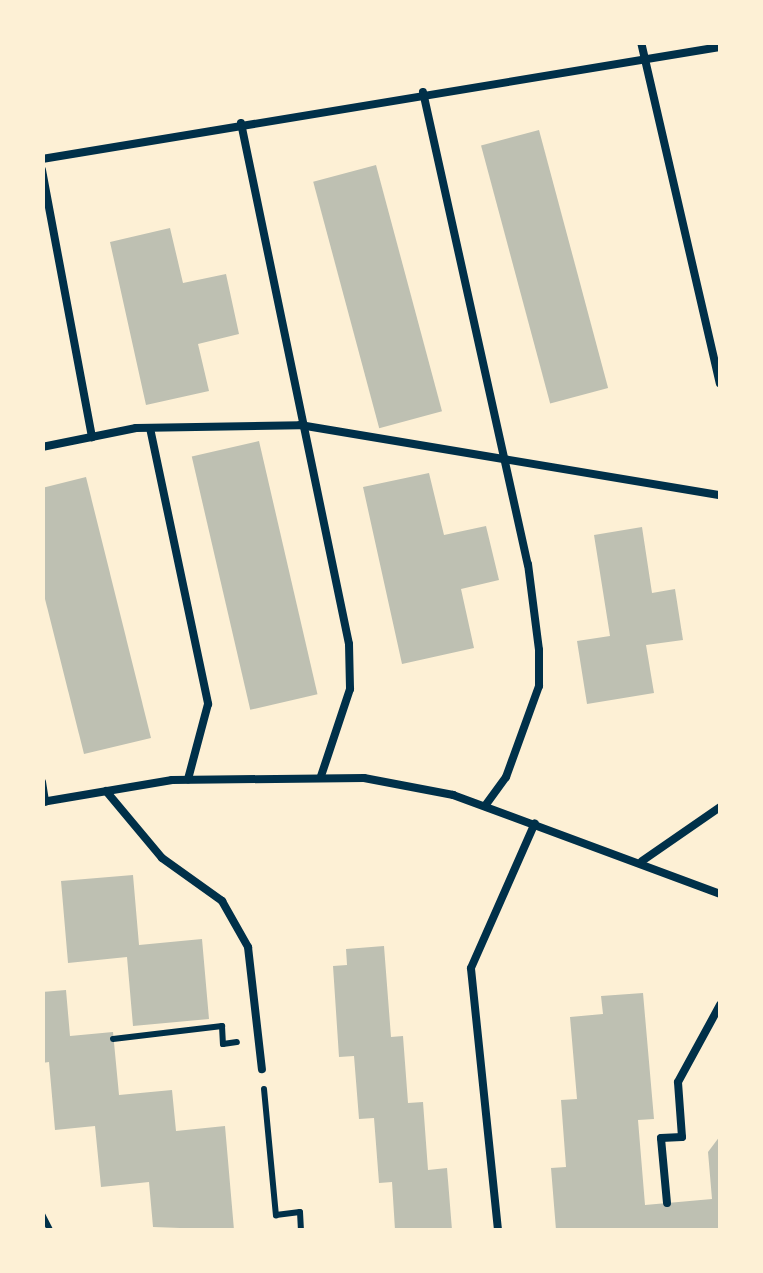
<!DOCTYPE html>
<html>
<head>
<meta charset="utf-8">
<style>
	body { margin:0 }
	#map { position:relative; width:763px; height:1273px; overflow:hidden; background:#fdf0d5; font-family:Raleway,sans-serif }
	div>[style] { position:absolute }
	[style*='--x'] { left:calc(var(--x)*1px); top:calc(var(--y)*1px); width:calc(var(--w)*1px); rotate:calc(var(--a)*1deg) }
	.building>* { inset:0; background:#bec0b2; transform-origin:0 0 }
	.path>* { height:6px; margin:-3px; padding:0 3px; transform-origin:3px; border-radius:3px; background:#003049 }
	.service>* { height:8px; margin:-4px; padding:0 4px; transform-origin:4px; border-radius:4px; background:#003049 }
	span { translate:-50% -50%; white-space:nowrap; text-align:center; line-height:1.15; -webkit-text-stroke:8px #fdf0d5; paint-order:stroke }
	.frame { position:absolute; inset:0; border:45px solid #fdf0d5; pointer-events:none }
</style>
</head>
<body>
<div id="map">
	<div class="building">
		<div style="left:539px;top:130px;width:267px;height:60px;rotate:75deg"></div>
		<div style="left:376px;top:165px;width:255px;height:65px;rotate:75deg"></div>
		<div style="clip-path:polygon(170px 228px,183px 283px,226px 274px,239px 334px,198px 344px,209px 391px,146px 405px,110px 242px)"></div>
		<div style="left:259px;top:441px;width:260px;height:69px;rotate:77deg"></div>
		<div style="clip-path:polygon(429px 473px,444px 535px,486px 526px,499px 580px,461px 589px,474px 648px,402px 664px,363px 487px)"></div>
		<div style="clip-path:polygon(86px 477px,151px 738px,84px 754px,42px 587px,42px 488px)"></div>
		<div style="clip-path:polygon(642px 527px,652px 593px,675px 589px,683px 640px,646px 645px,654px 693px,587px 704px,577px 641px,610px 636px,594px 535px)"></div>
		<div style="clip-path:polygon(133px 875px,139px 945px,202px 939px,209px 1019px,133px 1026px,127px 957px,68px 963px,61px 881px)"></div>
		<div style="clip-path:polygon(384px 946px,391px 1037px,403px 1036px,408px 1103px,423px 1102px,428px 1170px,447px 1168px,452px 1230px,395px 1230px,392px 1182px,379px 1183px,374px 1118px,359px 1119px,354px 1056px,339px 1057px,333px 966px,347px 965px,346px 949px)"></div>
		<div style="clip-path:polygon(66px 990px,70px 1036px,113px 1032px,119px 1095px,172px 1090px,176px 1131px,225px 1126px,234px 1230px,153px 1227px,149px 1182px,101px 1187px,95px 1126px,55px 1130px,49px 1062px,42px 1063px,42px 992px)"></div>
		<div style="clip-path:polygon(643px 993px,654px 1119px,638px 1120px,645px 1205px,712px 1199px,708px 1152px,720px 1136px,720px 1230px,556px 1230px,551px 1168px,566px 1167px,561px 1100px,577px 1099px,570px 1017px,603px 1014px,601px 996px)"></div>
	</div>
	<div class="path">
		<div style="--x:113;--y:1039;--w:110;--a:-6.8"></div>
		<div style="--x:222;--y:1026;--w:18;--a:87"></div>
		<div style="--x:223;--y:1044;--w:14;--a:-8"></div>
		<div style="--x:264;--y:1089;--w:127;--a:84.6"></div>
		<div style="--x:276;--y:1215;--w:24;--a:-7"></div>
		<div style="--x:300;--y:1212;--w:18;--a:87"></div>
		<div style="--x:42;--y:1214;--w:18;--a:63"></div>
	</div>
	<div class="service">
		<div style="--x:641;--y:42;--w:350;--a:77"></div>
		<div style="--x:423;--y:92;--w:484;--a:77.5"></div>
		<div style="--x:528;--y:564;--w:87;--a:82.7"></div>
		<div style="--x:539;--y:650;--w:36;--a:90"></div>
		<div style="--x:539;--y:686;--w:97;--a:109.9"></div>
		<div style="--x:506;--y:777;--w:36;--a:126"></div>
		<div style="--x:241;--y:123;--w:532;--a:78.29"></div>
		<div style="--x:349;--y:644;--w:45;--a:88.7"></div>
		<div style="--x:350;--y:689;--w:92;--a:108.4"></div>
		<div style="--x:42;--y:159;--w:687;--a:-9.38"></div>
		<div style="--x:42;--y:170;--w:272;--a:79.4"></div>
		<div style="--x:150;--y:428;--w:282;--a:78.1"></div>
		<div style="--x:208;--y:704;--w:78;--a:104.9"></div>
		<div style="--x:42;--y:447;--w:96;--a:-11.4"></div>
		<div style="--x:136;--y:428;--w:164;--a:-1"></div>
		<div style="--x:300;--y:425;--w:426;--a:9.5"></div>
		<div style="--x:42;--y:782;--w:20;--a:81"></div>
		<div style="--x:106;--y:791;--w:87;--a:50.1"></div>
		<div style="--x:162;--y:858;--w:74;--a:35.6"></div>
		<div style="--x:222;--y:901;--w:53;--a:60.5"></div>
		<div style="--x:248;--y:947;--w:123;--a:83.5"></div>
		<div style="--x:42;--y:802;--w:132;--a:-9.6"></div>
		<div style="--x:172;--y:780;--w:192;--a:-0.6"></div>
		<div style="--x:364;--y:778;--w:91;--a:10.8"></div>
		<div style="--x:453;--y:795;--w:285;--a:20.3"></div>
		<div style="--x:642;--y:861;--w:95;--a:-34.7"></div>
		<div style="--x:667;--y:1203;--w:65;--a:-95.3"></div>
		<div style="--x:661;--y:1138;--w:21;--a:-3"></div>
		<div style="--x:682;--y:1137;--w:55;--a:-94.2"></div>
		<div style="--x:678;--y:1082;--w:88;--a:-61.4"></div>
		<div style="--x:498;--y:1230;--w:263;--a:-95.9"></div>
		<div style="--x:471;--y:968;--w:158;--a:-66.2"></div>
	</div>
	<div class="frame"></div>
</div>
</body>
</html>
